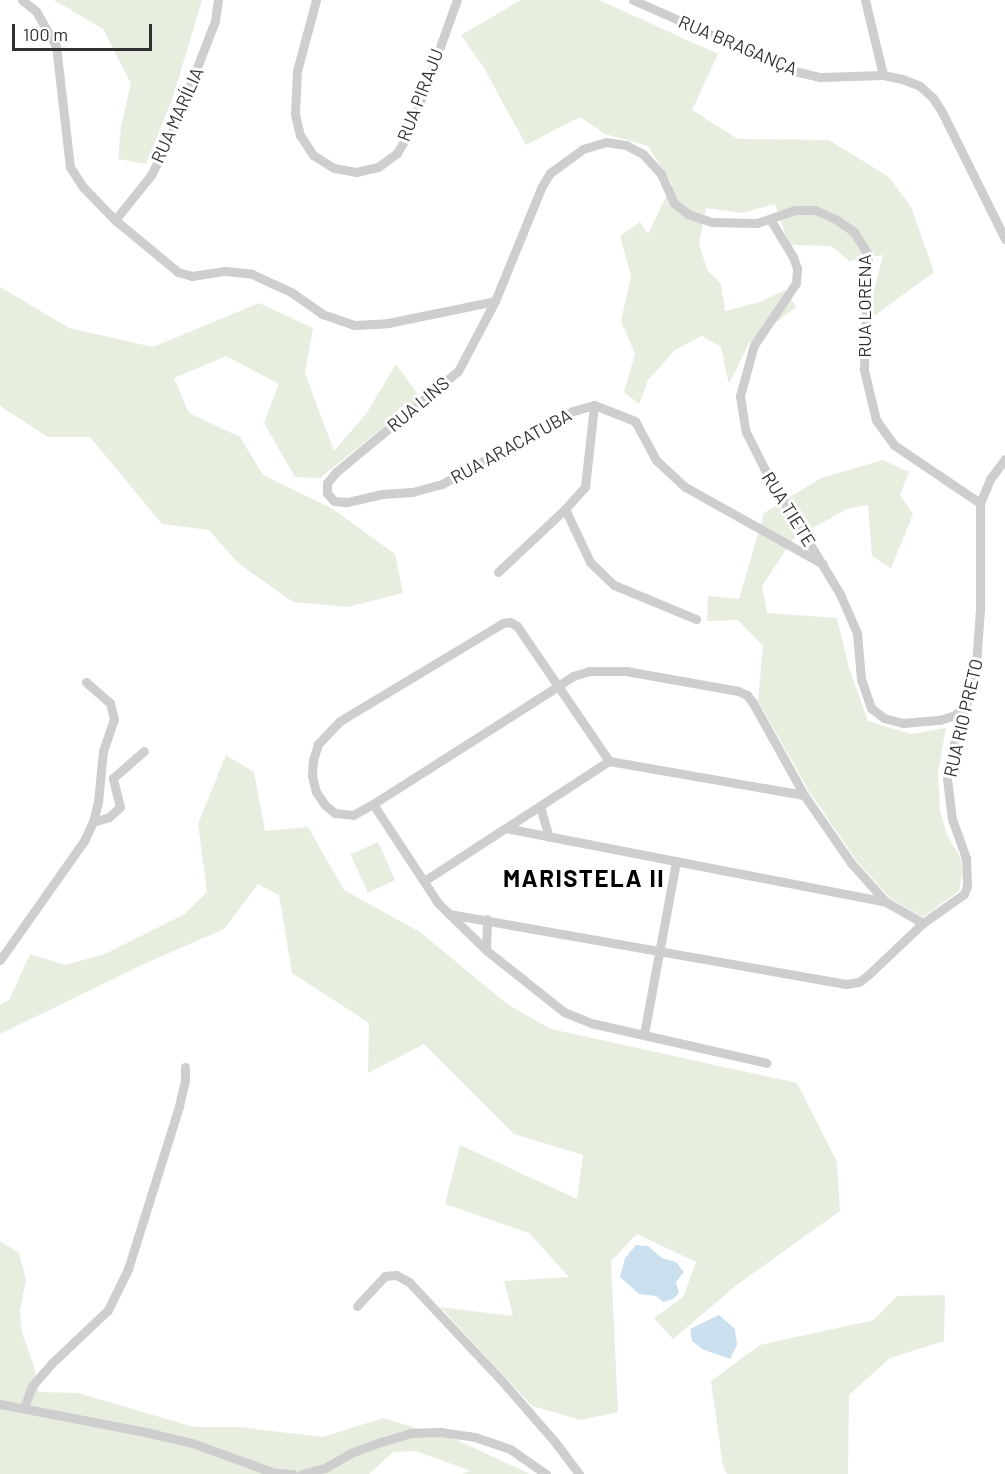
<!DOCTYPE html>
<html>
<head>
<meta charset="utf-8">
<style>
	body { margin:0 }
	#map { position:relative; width:1005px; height:1474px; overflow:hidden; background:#fff; font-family:Barlow,sans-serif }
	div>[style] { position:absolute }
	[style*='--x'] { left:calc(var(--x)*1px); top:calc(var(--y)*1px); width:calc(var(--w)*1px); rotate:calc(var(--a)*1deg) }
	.green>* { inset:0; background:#e7eedf; transform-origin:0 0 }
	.water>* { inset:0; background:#cbe0ee }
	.minor>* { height:9px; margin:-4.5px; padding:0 4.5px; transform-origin:4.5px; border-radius:4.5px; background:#cecece }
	span { translate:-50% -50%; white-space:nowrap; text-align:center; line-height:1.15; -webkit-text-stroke:6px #fff; paint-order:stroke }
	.street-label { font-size:18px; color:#313131 }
	.district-label { font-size:24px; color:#000; font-weight:700; letter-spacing:1.5px }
	.scale { position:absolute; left:12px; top:24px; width:140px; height:27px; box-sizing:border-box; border:3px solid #313131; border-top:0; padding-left:8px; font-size:18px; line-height:21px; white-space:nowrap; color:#313131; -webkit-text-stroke:4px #fff; paint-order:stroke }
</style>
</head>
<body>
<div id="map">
	<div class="green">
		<div style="clip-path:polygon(54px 0,202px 0,173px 97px,146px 164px,118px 159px,121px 126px,131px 84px,103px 29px)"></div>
		<div style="clip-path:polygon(521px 0,599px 0,718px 54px,692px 110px,738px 139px,829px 140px,889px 177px,911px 207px,934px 272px,866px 322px,883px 255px,849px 261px,831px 246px,789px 245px,775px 204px,742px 213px,706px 208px,699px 243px,707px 270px,721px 284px,725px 311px,760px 302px,785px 290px,796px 307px,749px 343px,729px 384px,721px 347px,702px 336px,675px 350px,648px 380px,639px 404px,624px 392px,635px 354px,621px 321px,631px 276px,620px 236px,640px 222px,648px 234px,672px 184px,648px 146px,605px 134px,580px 117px,526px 145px,484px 68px,461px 35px)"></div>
		<div style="clip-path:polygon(0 287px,69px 328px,153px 347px,259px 303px,313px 328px,305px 373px,334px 451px,366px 414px,396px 364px,420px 398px,320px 478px,295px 477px,264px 423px,279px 384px,226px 356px,174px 378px,189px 413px,240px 437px,263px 475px,333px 509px,395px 554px,403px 593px,348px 607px,293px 602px,238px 563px,209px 530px,162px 524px,90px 437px,48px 437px,0 406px)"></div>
		<div style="clip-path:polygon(883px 460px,909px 472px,900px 495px,913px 514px,891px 568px,872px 556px,868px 505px,847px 509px,793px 539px,762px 586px,767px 613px,837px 618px,849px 668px,868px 721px,911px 734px,946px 728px,938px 772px,940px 810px,947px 835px,961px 859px,962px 874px,959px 891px,923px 917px,890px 898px,856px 860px,810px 793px,758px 701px,763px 646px,738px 620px,707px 621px,708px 596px,739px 599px,764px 513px,821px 478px)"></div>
		<div style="clip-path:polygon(226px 755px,254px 772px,265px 831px,308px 827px,344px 890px,420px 932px,507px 1004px,551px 1029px,797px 1083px,837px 1162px,840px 1211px,738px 1284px,673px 1339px,654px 1318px,683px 1297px,696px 1262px,637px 1234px,611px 1261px,618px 1412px,581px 1420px,532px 1406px,440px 1307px,513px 1316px,504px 1281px,569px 1277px,529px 1233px,445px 1204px,460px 1145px,577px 1199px,583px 1155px,514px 1134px,424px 1044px,368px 1073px,369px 1023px,292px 973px,279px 895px,258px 884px,224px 929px,144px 964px,0 1034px,0 1005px,9px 1000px,30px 954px,65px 965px,105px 954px,185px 914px,207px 892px,198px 824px)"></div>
		<div style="left:378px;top:842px;width:42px;height:30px;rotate:66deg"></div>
		<div style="clip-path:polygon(0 1241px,19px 1253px,26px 1280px,20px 1310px,22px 1333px,34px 1366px,39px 1392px,78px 1393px,194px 1427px,238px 1427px,323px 1437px,383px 1418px,457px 1440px,530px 1474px,461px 1474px,471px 1471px,416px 1451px,393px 1452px,369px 1474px,0 1474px)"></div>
		<div style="clip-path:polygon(945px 1295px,944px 1341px,890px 1358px,849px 1395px,848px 1474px,727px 1474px,723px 1466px,711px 1381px,760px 1345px,874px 1320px,897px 1296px)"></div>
	</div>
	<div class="water">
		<div style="clip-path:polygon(636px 1245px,648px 1246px,662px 1258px,676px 1262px,684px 1272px,676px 1282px,679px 1293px,673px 1299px,663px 1302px,656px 1296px,639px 1294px,620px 1277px,625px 1258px)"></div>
		<div style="clip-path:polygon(719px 1315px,735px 1329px,737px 1345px,730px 1359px,702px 1349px,692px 1341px,690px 1329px)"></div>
	</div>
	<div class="minor">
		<div style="--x:22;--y:0;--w:18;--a:38"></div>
		<div style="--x:36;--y:11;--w:40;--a:60.3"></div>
		<div style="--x:56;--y:46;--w:122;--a:83.4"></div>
		<div style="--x:70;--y:167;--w:24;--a:57"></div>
		<div style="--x:83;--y:187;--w:46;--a:45.9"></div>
		<div style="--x:115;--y:220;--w:82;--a:39.5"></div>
		<div style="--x:178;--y:272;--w:15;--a:16"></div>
		<div style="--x:192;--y:276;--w:33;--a:-9"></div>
		<div style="--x:225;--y:271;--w:27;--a:6"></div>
		<div style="--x:252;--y:274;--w:43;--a:24.8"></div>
		<div style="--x:291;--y:292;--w:38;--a:35"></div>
		<div style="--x:322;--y:314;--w:34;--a:19"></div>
		<div style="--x:354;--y:325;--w:34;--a:-3"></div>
		<div style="--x:388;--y:323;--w:109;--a:-11.6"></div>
		<div style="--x:316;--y:0;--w:73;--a:105"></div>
		<div style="--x:297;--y:71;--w:43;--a:92.7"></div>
		<div style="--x:295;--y:114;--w:22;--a:77"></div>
		<div style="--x:300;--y:135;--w:24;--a:57"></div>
		<div style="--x:313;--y:155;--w:25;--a:32"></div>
		<div style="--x:334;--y:168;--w:22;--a:10"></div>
		<div style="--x:356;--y:172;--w:23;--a:-13"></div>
		<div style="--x:378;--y:167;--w:24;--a:-36"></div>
		<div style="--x:397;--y:153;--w:23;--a:-59"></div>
		<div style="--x:409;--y:133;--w:141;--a:-70.2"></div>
		<div style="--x:633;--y:0;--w:176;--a:23.8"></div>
		<div style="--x:794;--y:71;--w:28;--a:13"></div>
		<div style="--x:821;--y:77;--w:62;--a:-1.8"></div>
		<div style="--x:883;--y:75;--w:19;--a:12"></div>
		<div style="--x:902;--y:79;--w:19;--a:21"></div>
		<div style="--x:920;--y:86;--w:18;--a:43"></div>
		<div style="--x:933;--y:98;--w:17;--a:57"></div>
		<div style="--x:942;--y:112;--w:142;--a:63.6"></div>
		<div style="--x:865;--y:0;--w:77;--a:76.5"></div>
		<div style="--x:770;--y:219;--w:44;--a:58.8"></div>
		<div style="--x:793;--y:257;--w:12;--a:70"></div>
		<div style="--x:797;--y:268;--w:15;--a:94"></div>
		<div style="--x:796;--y:283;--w:75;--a:124.1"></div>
		<div style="--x:754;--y:345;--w:53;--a:105.4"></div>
		<div style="--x:740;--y:396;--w:36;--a:81"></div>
		<div style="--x:746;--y:432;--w:40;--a:63.4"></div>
		<div style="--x:764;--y:468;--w:147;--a:58.9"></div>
		<div style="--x:840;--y:594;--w:43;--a:66.4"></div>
		<div style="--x:857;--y:633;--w:46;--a:85"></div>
		<div style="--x:861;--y:679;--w:31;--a:71"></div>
		<div style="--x:871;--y:708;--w:16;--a:38"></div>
		<div style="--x:884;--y:718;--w:20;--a:15"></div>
		<div style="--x:903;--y:723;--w:37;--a:-5"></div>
		<div style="--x:940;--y:720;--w:16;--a:-18"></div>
		<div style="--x:955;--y:715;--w:14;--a:-45"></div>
		<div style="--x:115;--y:220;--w:58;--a:-51.3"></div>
		<div style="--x:151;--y:175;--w:37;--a:-63"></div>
		<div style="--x:168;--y:142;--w:130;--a:-68.8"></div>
		<div style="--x:215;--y:21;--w:21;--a:-82"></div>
		<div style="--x:565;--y:509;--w:59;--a:64.7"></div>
		<div style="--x:590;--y:562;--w:33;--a:44"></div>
		<div style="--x:614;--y:585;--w:89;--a:22.5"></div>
		<div style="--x:823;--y:564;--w:158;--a:-150.8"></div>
		<div style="--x:685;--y:487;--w:40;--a:-137"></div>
		<div style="--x:656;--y:460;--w:44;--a:-118.3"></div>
		<div style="--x:635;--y:421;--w:44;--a:-158.7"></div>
		<div style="--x:594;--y:405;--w:22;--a:164"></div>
		<div style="--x:573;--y:411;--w:150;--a:150.9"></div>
		<div style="--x:442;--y:484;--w:31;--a:165"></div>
		<div style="--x:412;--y:492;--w:30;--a:176"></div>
		<div style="--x:382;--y:494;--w:37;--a:167"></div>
		<div style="--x:346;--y:502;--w:12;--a:-175"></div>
		<div style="--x:334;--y:501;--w:11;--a:-131"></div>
		<div style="--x:327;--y:493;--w:10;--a:-90"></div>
		<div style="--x:327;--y:483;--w:14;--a:-51"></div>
		<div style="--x:336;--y:472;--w:158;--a:-39.6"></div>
		<div style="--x:458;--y:371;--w:79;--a:-62.1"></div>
		<div style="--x:495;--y:301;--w:122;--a:-67.8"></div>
		<div style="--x:541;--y:188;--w:17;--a:-59"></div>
		<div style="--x:550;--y:173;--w:41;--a:-36"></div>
		<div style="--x:583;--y:149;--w:24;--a:-17"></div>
		<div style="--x:606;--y:142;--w:20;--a:9"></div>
		<div style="--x:626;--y:145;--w:19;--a:28"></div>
		<div style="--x:643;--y:154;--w:27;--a:48"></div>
		<div style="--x:661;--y:174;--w:32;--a:66"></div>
		<div style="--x:674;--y:203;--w:18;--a:38"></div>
		<div style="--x:688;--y:214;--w:24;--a:19"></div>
		<div style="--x:711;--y:222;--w:46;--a:1.2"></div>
		<div style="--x:757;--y:223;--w:39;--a:-19"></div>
		<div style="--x:794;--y:210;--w:21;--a:0"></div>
		<div style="--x:815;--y:210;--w:24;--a:24"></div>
		<div style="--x:837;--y:220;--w:21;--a:35"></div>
		<div style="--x:854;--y:232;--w:26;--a:58"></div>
		<div style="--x:868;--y:254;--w:116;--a:92"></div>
		<div style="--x:864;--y:370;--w:51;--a:76.5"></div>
		<div style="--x:876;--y:420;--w:31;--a:54"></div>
		<div style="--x:894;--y:445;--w:104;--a:34"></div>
		<div style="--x:498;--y:572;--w:92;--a:-43.2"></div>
		<div style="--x:565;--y:509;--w:30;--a:-48"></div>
		<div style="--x:585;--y:487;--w:82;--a:-83.7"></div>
		<div style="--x:609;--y:761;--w:91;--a:-124.2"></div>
		<div style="--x:558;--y:686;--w:73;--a:-124.3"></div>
		<div style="--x:517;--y:626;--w:8;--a:-150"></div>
		<div style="--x:510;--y:622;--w:7;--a:172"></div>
		<div style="--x:503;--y:623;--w:190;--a:149"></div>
		<div style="--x:340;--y:721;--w:32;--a:134"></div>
		<div style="--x:318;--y:744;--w:17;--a:107"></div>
		<div style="--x:313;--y:760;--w:16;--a:94"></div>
		<div style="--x:312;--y:776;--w:16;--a:76"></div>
		<div style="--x:316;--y:792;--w:16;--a:55"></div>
		<div style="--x:325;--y:805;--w:13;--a:39"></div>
		<div style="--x:335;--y:813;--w:18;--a:6"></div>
		<div style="--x:353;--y:815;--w:23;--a:-29"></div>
		<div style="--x:373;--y:804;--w:219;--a:-32.5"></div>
		<div style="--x:558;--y:686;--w:18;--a:-34"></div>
		<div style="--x:573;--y:676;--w:17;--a:-17"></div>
		<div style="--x:589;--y:671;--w:37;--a:0"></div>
		<div style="--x:626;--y:671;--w:114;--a:10.1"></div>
		<div style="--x:738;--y:691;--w:10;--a:24"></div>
		<div style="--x:747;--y:695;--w:10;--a:53"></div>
		<div style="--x:753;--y:703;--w:105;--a:61"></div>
		<div style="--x:804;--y:795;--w:83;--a:55.3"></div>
		<div style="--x:851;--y:863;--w:52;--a:48.1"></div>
		<div style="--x:886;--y:902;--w:43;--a:29.6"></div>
		<div style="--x:373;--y:804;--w:118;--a:56.7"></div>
		<div style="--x:438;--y:903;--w:67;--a:44.4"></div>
		<div style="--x:486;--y:950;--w:100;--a:38.5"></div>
		<div style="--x:564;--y:1012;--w:29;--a:22"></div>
		<div style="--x:591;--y:1023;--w:180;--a:12.8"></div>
		<div style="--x:540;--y:806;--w:32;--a:74"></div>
		<div style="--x:93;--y:822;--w:17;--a:-17"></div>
		<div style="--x:109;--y:817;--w:15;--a:-42"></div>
		<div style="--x:120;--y:807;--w:30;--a:-104"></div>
		<div style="--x:113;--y:778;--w:41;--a:-41.1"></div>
		<div style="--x:506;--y:828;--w:387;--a:11"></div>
		<div style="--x:424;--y:881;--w:221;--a:-33"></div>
		<div style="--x:609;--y:761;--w:198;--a:9.9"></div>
		<div style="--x:449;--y:914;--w:403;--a:10"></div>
		<div style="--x:846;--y:984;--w:13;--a:-9"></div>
		<div style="--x:859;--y:982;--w:11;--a:-38"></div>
		<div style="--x:868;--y:975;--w:76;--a:-43.4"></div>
		<div style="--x:923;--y:923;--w:50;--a:-35.3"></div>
		<div style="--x:964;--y:894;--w:9;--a:-69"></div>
		<div style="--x:967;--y:886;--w:28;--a:-92"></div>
		<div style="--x:966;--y:858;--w:41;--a:-109.7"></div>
		<div style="--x:952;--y:819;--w:40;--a:-97.1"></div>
		<div style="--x:947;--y:779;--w:47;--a:-78.9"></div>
		<div style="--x:956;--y:733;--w:57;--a:-70.6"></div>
		<div style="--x:975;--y:679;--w:70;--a:-85.9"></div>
		<div style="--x:980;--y:609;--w:106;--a:-90"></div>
		<div style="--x:980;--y:503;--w:26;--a:-67"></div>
		<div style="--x:990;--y:479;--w:25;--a:-53"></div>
		<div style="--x:486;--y:950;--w:31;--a:-88"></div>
		<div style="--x:0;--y:960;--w:146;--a:-54.8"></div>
		<div style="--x:84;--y:841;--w:21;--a:-65"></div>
		<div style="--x:93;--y:822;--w:21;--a:-76"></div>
		<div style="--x:98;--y:802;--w:51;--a:-84.4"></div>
		<div style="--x:103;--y:751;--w:34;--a:-71"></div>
		<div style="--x:114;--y:719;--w:16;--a:-104"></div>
		<div style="--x:110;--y:703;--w:32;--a:-139"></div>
		<div style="--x:644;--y:1034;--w:176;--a:-79.5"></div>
		<div style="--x:357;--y:1306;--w:41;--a:-47"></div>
		<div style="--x:385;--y:1276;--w:11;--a:-5"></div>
		<div style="--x:396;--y:1275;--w:15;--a:28"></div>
		<div style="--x:409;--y:1282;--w:136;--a:46.8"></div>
		<div style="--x:502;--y:1381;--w:81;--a:49"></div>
		<div style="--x:555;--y:1442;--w:40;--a:53"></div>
		<div style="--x:0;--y:1404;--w:148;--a:10.9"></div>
		<div style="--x:145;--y:1432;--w:48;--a:13.2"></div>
		<div style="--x:192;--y:1443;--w:88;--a:19.9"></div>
		<div style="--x:275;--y:1473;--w:18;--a:3"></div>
		<div style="--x:24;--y:1407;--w:22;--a:-69"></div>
		<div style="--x:32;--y:1386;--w:30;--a:-49"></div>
		<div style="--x:52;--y:1363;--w:77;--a:-43.4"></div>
		<div style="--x:108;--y:1310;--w:46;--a:-64"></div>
		<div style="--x:128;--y:1269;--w:171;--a:-72.6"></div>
		<div style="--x:179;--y:1106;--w:26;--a:-77"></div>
		<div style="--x:185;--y:1081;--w:14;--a:-90"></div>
		<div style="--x:302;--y:1474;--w:24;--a:-15"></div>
		<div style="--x:325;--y:1468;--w:32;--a:-30"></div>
		<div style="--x:353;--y:1452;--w:30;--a:-20"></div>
		<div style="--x:381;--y:1442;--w:31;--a:-17"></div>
		<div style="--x:411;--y:1433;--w:29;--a:-2"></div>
		<div style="--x:440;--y:1432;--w:35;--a:8"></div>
		<div style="--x:475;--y:1437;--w:37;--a:19"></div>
		<div style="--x:510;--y:1449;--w:44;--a:34.8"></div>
	</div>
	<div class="street-label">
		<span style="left:738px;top:45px;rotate:23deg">RUA BRAGANÇA</span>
		<span style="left:420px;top:95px;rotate:-69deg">RUA PIRAJU</span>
		<span style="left:177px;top:115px;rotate:-66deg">RUA MARÍLIA</span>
		<span style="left:864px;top:306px;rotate:-90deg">RUA LORENA</span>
		<span style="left:418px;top:404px;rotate:-40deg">RUA LINS</span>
		<span style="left:511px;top:446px;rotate:-29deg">RUA ARACATUBA</span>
		<span style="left:789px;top:509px;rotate:58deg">RUA TIETE</span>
		<span style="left:963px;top:718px;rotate:-77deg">RUA RIO PRETO</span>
	</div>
	<div class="district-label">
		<span style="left:584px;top:878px">MARISTELA II</span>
	</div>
	<div class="scale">100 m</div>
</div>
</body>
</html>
